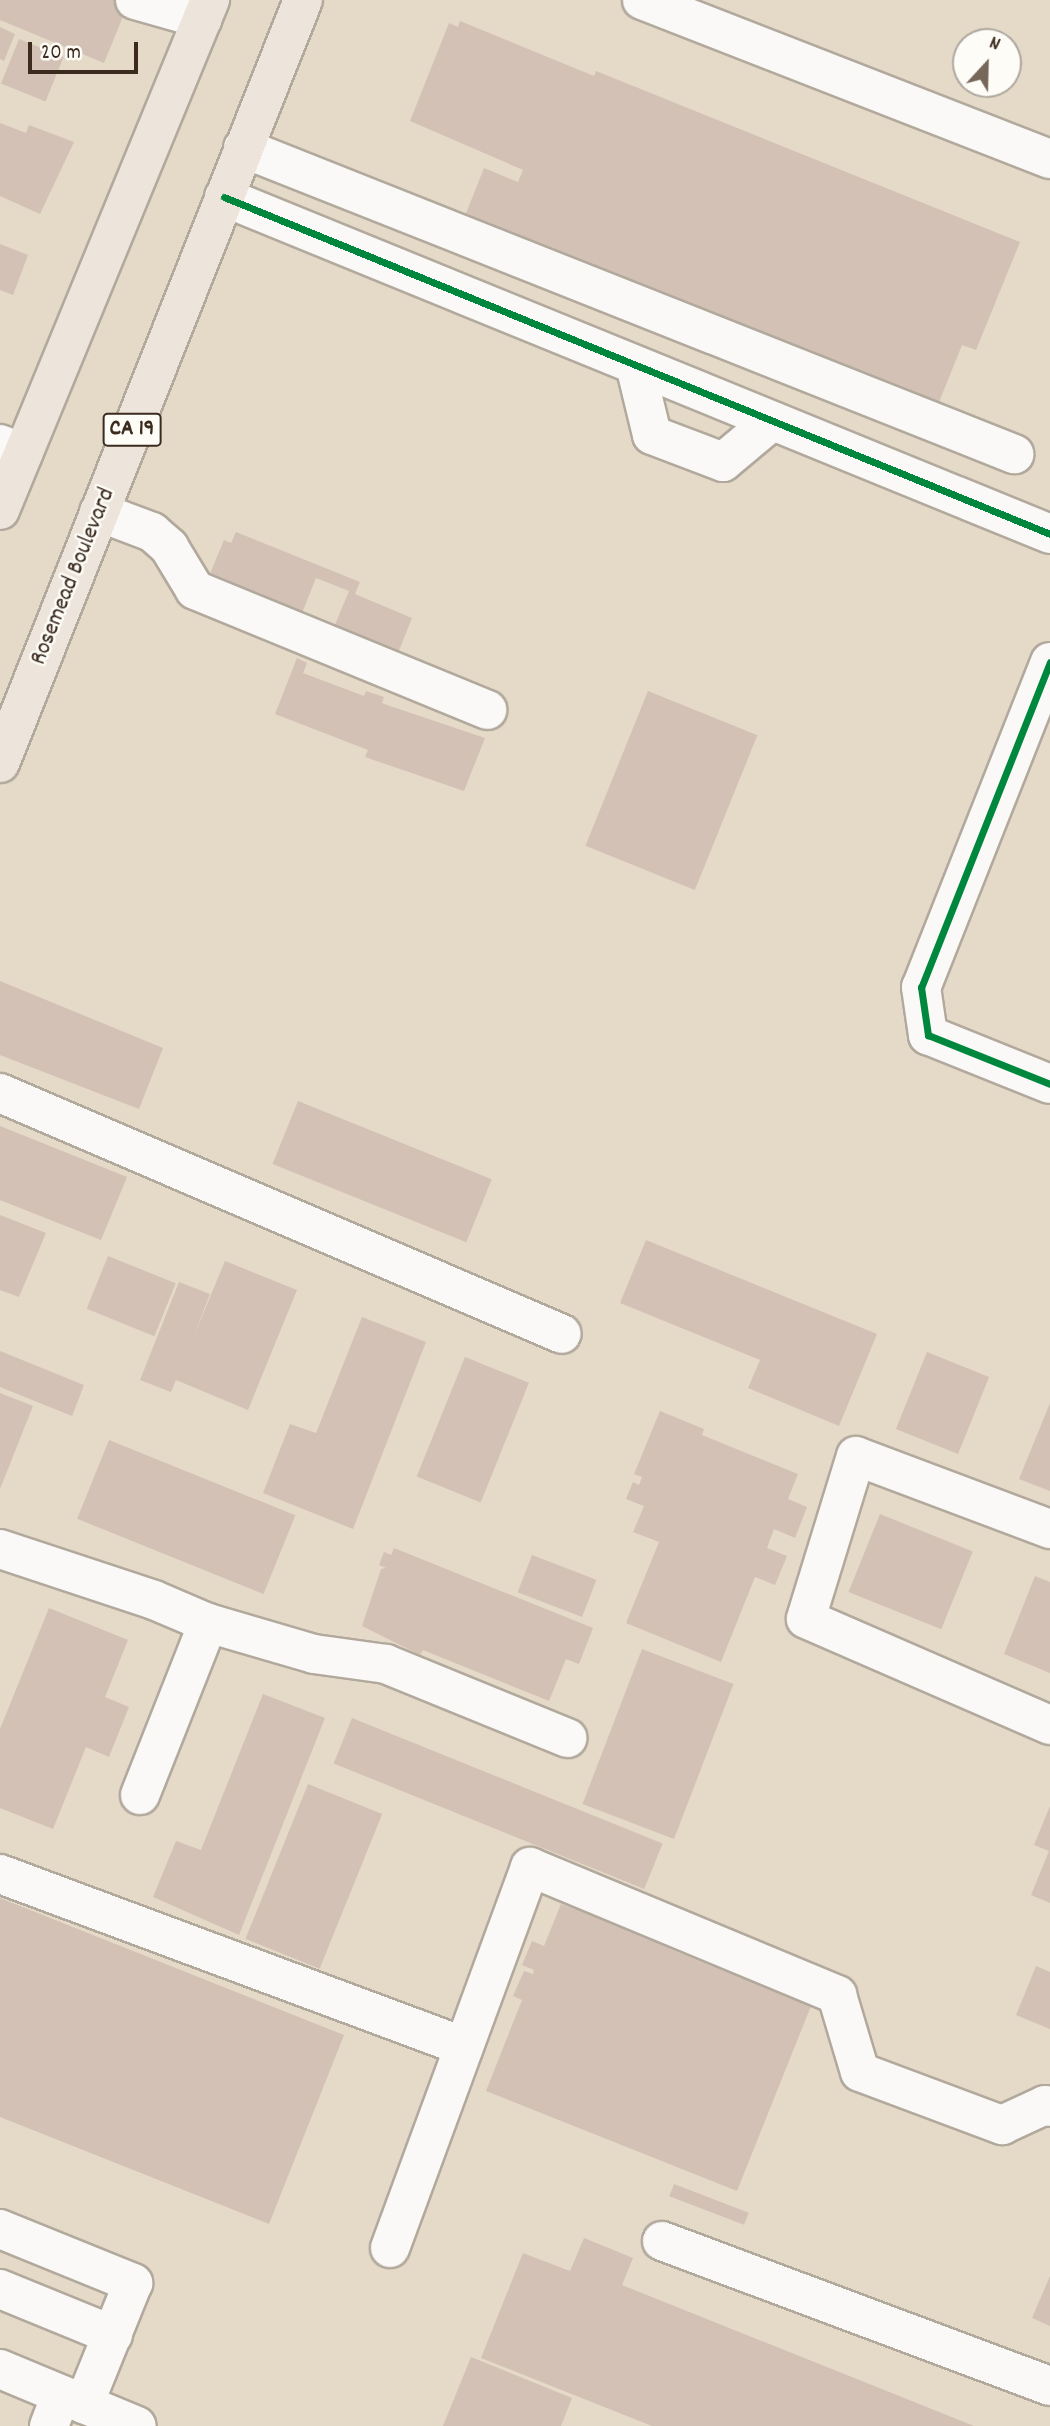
<!DOCTYPE html>
<html>
<head>
<meta charset="utf-8">
<style>
	body { margin:0 }
	#map { position:relative; width:1050px; height:2426px; overflow:hidden; background:#e5d9c8; font-family:Dekko,sans-serif }
	div>[style] { position:absolute }
	[style*='--x'] { left:calc(var(--x)*1px); top:calc(var(--y)*1px); width:calc(var(--w)*1px); rotate:calc(var(--a)*1deg) }
	.building>* { inset:0; background:#d3c1b6; transform-origin:0 0 }
	.roads { filter:drop-shadow(2px 0 #b2a99d) drop-shadow(-2px 0 #b2a99d) drop-shadow(0 2px #b2a99d) drop-shadow(0 -2px #b2a99d) }
	.minor>* { height:38px; margin:-19px; padding:0 19px; transform-origin:19px; border-radius:19px; background:#fbf9f7 }
	.major>* { height:38px; margin:-19px; padding:0 19px; transform-origin:19px; border-radius:19px; background:#ede4db }
	.cycleway>* { height:7px; margin:-3.5px; padding:0 3.5px; transform-origin:3.5px; border-radius:3.5px; background:#00873e }
	span { translate:-50% -50%; white-space:nowrap; text-align:center; line-height:1.15; -webkit-text-stroke:5px #fdfcf7; paint-order:stroke }
	.shield-label span { padding:2px 5px; background:#fdfcf7; border:2px solid; border-radius:5px; -webkit-text-stroke-width:0 }
	.shield-label { font-size:23px; color:#3b2a1e; font-weight:700 }
	.street-label { font-size:24px; color:#3b2a1e }
	.north { position:absolute; left:952px; top:28px; width:70px; height:70px; box-sizing:border-box; background:#fdfcf7; border:2px solid #afa8a0; border-radius:50%; rotate:22deg; font-size:19px; font-weight:700; line-height:28px; text-align:center; color:#3b2a1e }
	.north::after { content:''; display:block; margin:auto; width:24px; height:32px; background:#76675a; clip-path:polygon(50% 0,100% 100%,50% 72%,0 100%) }
	.scale { position:absolute; left:28px; top:42px; width:110px; height:32px; box-sizing:border-box; border:4px solid #3b2a1e; border-top:0; padding-left:9px; font-size:21px; line-height:24px; white-space:nowrap; color:#3b2a1e; -webkit-text-stroke:5px #fdfcf7; paint-order:stroke }
</style>
</head>
<body>
<div id="map">
	<div class="building">
		<div style="clip-path:polygon(0 0,135px 0,126px 9px,104px 63px,0 20px)"></div>
		<div style="clip-path:polygon(460px 21px,594px 76px,596px 71px,1020px 242px,976px 350px,962px 345px,933px 417px,463px 221px,484px 168px,518px 182px,523px 170px,410px 121px,449px 23px,458px 27px)"></div>
		<div style="clip-path:polygon(0 27px,15px 34px,4px 61px,0 59px)"></div>
		<div style="left:19px;top:39px;width:48px;height:48px;rotate:22deg"></div>
		<div style="clip-path:polygon(0 123px,26px 133px,29px 125px,74px 142px,40px 214px,0 196px)"></div>
		<div style="clip-path:polygon(0 244px,28px 255px,13px 295px,0 290px)"></div>
		<div style="clip-path:polygon(236px 532px,360px 582px,355px 594px,412px 618px,396px 658px,332px 632px,349px 591px,316px 578px,300px 618px,207px 581px,224px 540px,231px 543px)"></div>
		<div style="clip-path:polygon(297px 658px,307px 663px,303px 673px,364px 696px,366px 691px,384px 697px,382px 703px,387px 705px,485px 738px,464px 791px,365px 757px,368px 750px,275px 714px)"></div>
		<div style="left:648px;top:691px;width:118px;height:167px;rotate:22deg"></div>
		<div style="clip-path:polygon(0 981px,163px 1048px,139px 1109px,0 1055px)"></div>
		<div style="left:298px;top:1101px;width:209px;height:68px;rotate:22deg"></div>
		<div style="clip-path:polygon(0 1126px,127px 1177px,101px 1240px,0 1200px)"></div>
		<div style="clip-path:polygon(0 1215px,46px 1233px,19px 1297px,0 1290px)"></div>
		<div style="clip-path:polygon(646px 1240px,877px 1334px,839px 1426px,748px 1388px,760px 1360px,620px 1303px)"></div>
		<div style="left:108px;top:1256px;width:73px;height:57px;rotate:22deg"></div>
		<div style="clip-path:polygon(225px 1261px,297px 1290px,248px 1410px,176px 1380px,171px 1392px,140px 1380px,179px 1282px,210px 1294px,193px 1338px)"></div>
		<div style="clip-path:polygon(362px 1317px,426px 1342px,353px 1529px,263px 1493px,290px 1424px,316px 1433px)"></div>
		<div style="clip-path:polygon(0 1351px,84px 1385px,72px 1416px,0 1387px)"></div>
		<div style="left:927px;top:1352px;width:67px;height:83px;rotate:22deg"></div>
		<div style="left:465px;top:1357px;width:69px;height:129px;rotate:22deg"></div>
		<div style="clip-path:polygon(0 1393px,33px 1406px,0 1489px)"></div>
		<div style="clip-path:polygon(1050px 1403px,1050px 1491px,1019px 1479px)"></div>
		<div style="clip-path:polygon(660px 1411px,704px 1429px,702px 1435px,798px 1474px,788px 1499px,807px 1507px,795px 1538px,774px 1529px,767px 1548px,787px 1556px,775px 1585px,755px 1577px,721px 1662px,626px 1623px,659px 1542px,633px 1532px,644px 1506px,626px 1499px,633px 1482px,639px 1485px,642px 1477px,634px 1474px)"></div>
		<div style="left:109px;top:1440px;width:201px;height:85px;rotate:22deg"></div>
		<div style="left:880px;top:1514px;width:100px;height:84px;rotate:22deg"></div>
		<div style="clip-path:polygon(394px 1548px,593px 1628px,579px 1664px,566px 1659px,549px 1701px,423px 1650px,420px 1655px,362px 1626px,381px 1569px,386px 1568px,379px 1565px,384px 1552px,391px 1555px)"></div>
		<div style="left:532px;top:1555px;width:69px;height:40px;rotate:21deg"></div>
		<div style="clip-path:polygon(1035px 1576px,1050px 1582px,1050px 1673px,1004px 1654px)"></div>
		<div style="clip-path:polygon(49px 1608px,128px 1640px,105px 1697px,129px 1707px,109px 1757px,86px 1747px,53px 1829px,0 1808px,0 1729px)"></div>
		<div style="left:642px;top:1649px;width:98px;height:166px;rotate:21deg"></div>
		<div style="clip-path:polygon(263px 1694px,325px 1718px,239px 1935px,153px 1897px,176px 1841px,201px 1850px)"></div>
		<div style="left:352px;top:1718px;width:335px;height:49px;rotate:22deg"></div>
		<div style="left:308px;top:1784px;width:80px;height:167px;rotate:22deg"></div>
		<div style="clip-path:polygon(1050px 1806px,1050px 1903px,1031px 1895px,1049px 1851px,1034px 1845px)"></div>
		<div style="clip-path:polygon(0 1898px,344px 2035px,269px 2224px,0 2117px)"></div>
		<div style="clip-path:polygon(561px 1904px,672px 1945px,670px 1949px,811px 2006px,737px 2191px,486px 2091px,522px 2000px,513px 1996px,524px 1971px,533px 1974px,534px 1970px,522px 1965px,532px 1941px,544px 1946px)"></div>
		<div style="clip-path:polygon(1036px 1966px,1050px 1972px,1050px 2029px,1016px 2015px)"></div>
		<div style="left:674px;top:2184px;width:80px;height:13px;rotate:21deg"></div>
		<div style="clip-path:polygon(584px 2238px,633px 2258px,622px 2285px,974px 2426px,652px 2426px,481px 2358px,523px 2253px,570px 2271px)"></div>
		<div style="clip-path:polygon(1050px 2276px,1050px 2326px,1032px 2318px)"></div>
		<div style="clip-path:polygon(471px 2357px,572px 2398px,561px 2426px,443px 2426px)"></div>
	</div>
	<div class="roads">
		<div class="minor">
			<div style="--x:135;--y:0;--w:70;--a:15.8"></div>
			<div style="--x:642;--y:0;--w:438;--a:21.3"></div>
			<div style="--x:243;--y:148;--w:830;--a:21.65"></div>
			<div style="--x:224;--y:197;--w:892;--a:22.19"></div>
			<div style="--x:635;--y:365;--w:72;--a:76.3"></div>
			<div style="--x:652;--y:435;--w:76;--a:20.8"></div>
			<div style="--x:723;--y:462;--w:64;--a:-39.9"></div>
			<div style="--x:0;--y:444;--w:25;--a:21"></div>
			<div style="--x:99;--y:512;--w:57;--a:20.7"></div>
			<div style="--x:152;--y:532;--w:23;--a:41"></div>
			<div style="--x:169;--y:547;--w:50;--a:58.8"></div>
			<div style="--x:195;--y:590;--w:316;--a:22.3"></div>
			<div style="--x:1050;--y:662;--w:350;--a:111.6"></div>
			<div style="--x:921;--y:987;--w:49;--a:81.7"></div>
			<div style="--x:928;--y:1035;--w:131;--a:21.9"></div>
			<div style="--x:0;--y:1093;--w:611;--a:23.21"></div>
			<div style="--x:1050;--y:1529;--w:207;--a:-159.4"></div>
			<div style="--x:856;--y:1456;--w:170;--a:107.1"></div>
			<div style="--x:806;--y:1619;--w:266;--a:23.5"></div>
			<div style="--x:0;--y:1549;--w:162;--a:18.3"></div>
			<div style="--x:154;--y:1600;--w:59;--a:23.1"></div>
			<div style="--x:208;--y:1623;--w:110;--a:16.3"></div>
			<div style="--x:314;--y:1654;--w:73;--a:7.9"></div>
			<div style="--x:386;--y:1664;--w:196;--a:22.2"></div>
			<div style="--x:140;--y:1795;--w:185;--a:-68.4"></div>
			<div style="--x:0;--y:1874;--w:495;--a:20.4"></div>
			<div style="--x:0;--y:2229;--w:144;--a:22.1"></div>
			<div style="--x:133;--y:2283;--w:131;--a:112"></div>
			<div style="--x:662;--y:2241;--w:414;--a:20.5"></div>
			<div style="--x:390;--y:2248;--w:406;--a:-69.8"></div>
			<div style="--x:530;--y:1867;--w:333;--a:22.6"></div>
			<div style="--x:837;--y:1995;--w:80;--a:73.4"></div>
			<div style="--x:860;--y:2072;--w:152;--a:20.5"></div>
			<div style="--x:1002;--y:2125;--w:47;--a:-24.9"></div>
			<div style="--x:1045;--y:2105;--w:5;--a:22"></div>
			<div style="--x:0;--y:2289;--w:122;--a:22.2"></div>
			<div style="--x:0;--y:2369;--w:148;--a:22.6"></div>
			<div style="--x:49;--y:2426;--w:33;--a:-69"></div>
		</div>
		<div class="major">
			<div style="--x:0;--y:510;--w:552;--a:-67.62"></div>
			<div style="--x:0;--y:763;--w:821;--a:-68.34"></div>
		</div>
	</div>
	<div class="cycleway">
		<div style="--x:224;--y:197;--w:892;--a:22.19"></div>
		<div style="--x:1050;--y:662;--w:350;--a:111.6"></div>
		<div style="--x:921;--y:987;--w:49;--a:81.7"></div>
		<div style="--x:928;--y:1035;--w:131;--a:21.9"></div>
	</div>
	<div class="shield-label">
		<span style="left:132px;top:430px">CA 19</span>
	</div>
	<div class="street-label">
		<span style="left:74px;top:577px;rotate:-68deg">Rosemead Boulevard</span>
	</div>
	<div class="north">N</div>
	<div class="scale">20 m</div>
</div>
</body>
</html>
